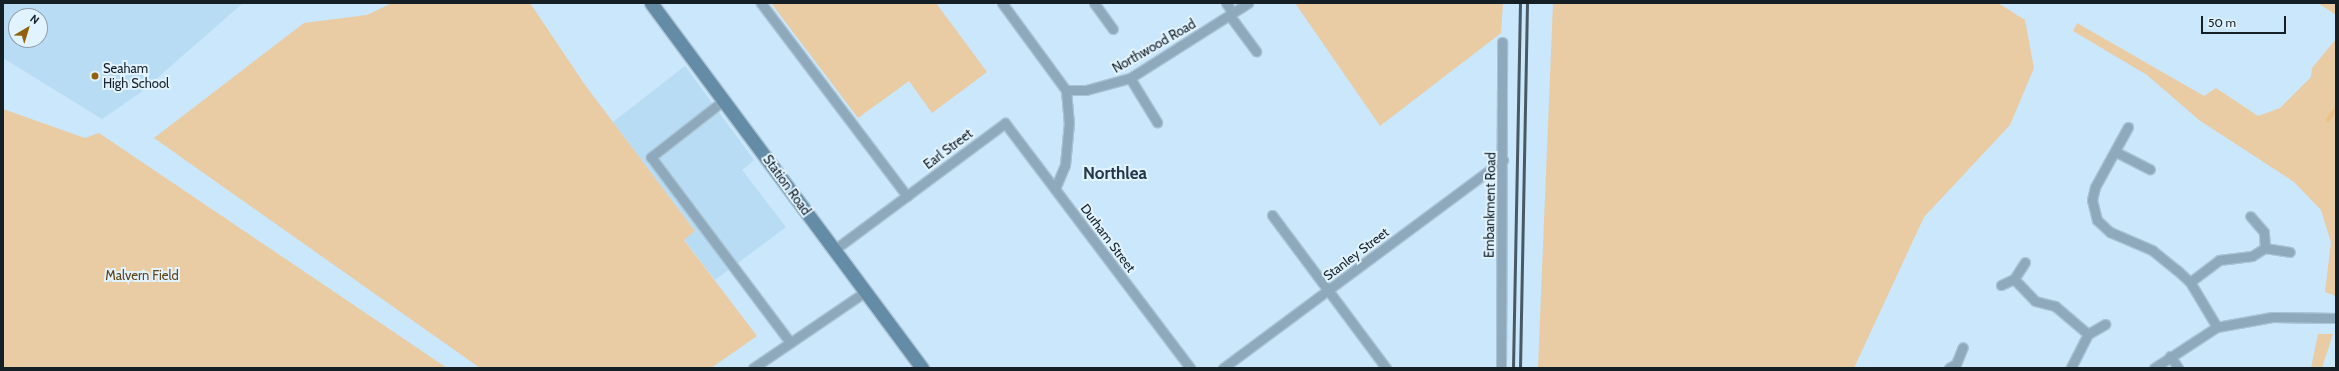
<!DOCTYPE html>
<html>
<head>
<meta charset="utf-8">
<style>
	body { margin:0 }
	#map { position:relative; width:2339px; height:371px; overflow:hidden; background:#cae7fb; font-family:Cabin,sans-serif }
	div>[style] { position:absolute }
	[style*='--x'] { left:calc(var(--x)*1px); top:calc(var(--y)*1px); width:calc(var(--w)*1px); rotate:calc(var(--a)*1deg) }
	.built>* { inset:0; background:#b8dcf4 }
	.green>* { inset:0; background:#e9cba4 }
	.stream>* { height:3.5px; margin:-1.75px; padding:0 1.75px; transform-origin:1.75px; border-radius:1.75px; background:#ebc188 }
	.roads { filter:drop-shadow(1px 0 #a9c3d5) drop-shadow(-1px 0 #a9c3d5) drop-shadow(0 1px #a9c3d5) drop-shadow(0 -1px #a9c3d5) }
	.minor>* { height:9px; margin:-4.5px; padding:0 4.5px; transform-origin:4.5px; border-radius:4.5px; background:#8ea9bb }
	.secondary>* { height:13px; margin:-6.5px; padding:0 6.5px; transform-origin:6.5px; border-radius:6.5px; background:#648ca6 }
	.rail>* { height:3px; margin:-1.5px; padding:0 1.5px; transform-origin:1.5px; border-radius:1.5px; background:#495964 }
	.dots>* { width:11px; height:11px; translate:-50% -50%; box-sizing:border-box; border:2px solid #e1f3ff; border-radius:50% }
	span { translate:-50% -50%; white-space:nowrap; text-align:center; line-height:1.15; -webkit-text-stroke:4px #e1f3ff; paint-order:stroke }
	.street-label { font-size:13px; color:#141f26 }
	.poi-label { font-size:13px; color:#141f26 }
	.left { translate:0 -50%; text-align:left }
	.park-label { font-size:13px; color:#604318 }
	.district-label { font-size:17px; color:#213949; font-weight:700 }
	.frame { position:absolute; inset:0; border:4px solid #141f26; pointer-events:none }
	.north { position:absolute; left:8px; top:8px; width:40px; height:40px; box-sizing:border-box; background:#e1f3ff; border:1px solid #8f9ea8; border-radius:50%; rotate:38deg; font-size:11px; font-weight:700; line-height:16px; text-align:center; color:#141f26 }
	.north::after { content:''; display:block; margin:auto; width:14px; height:18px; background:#91610d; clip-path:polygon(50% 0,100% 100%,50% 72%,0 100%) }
	.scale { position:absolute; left:2201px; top:16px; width:85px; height:18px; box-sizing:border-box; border:2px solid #141f26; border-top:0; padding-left:5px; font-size:12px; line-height:14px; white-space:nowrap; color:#141f26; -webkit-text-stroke:3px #e1f3ff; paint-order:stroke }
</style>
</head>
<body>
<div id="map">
	<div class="built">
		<div style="clip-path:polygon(evenodd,3px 3px,243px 3px,140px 93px,102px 119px,3px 58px,3px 3px,16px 16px,40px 16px,40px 40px,16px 40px,16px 16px)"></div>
		<div style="clip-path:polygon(685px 66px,754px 160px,742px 170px,786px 227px,715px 280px,684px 239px,695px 231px,613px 122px)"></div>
	</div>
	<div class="green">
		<div style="clip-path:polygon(392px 3px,530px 3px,585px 85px,695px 231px,684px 240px,757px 336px,711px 368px,480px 368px,154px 138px,304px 23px,367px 15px)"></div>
		<div style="clip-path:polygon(771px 3px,936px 3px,987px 72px,932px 113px,909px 81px,858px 118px)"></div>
		<div style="clip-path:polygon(1295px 3px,1503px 3px,1501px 33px,1380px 126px)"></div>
		<div style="clip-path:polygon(1553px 3px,1998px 3px,2025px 20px,2034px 68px,2010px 125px,1924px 217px,1854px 368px,1538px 368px)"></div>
		<div style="clip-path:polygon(2318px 3px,2336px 3px,2336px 15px)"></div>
		<div style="clip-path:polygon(2077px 23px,2204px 96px,2216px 88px,2258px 116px,2280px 108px,2311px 77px,2312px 68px,2336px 39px,2336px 296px,2325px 292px,2331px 242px,2321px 210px,2294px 182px,2199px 120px,2147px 75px,2073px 31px)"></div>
		<div style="clip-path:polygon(3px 109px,85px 138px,99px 133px,447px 368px,3px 368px)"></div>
		<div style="clip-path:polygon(2318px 334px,2333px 334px,2322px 368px,2311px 368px)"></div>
	</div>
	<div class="stream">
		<div style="--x:2328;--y:120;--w:14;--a:-54"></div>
	</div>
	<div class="roads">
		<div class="minor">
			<div style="--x:761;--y:3;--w:242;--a:52.9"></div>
			<div style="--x:1002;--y:3;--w:108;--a:53.7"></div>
			<div style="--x:1066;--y:90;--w:32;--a:85"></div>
			<div style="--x:1069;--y:122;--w:43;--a:95.3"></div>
			<div style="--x:1065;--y:165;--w:26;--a:113"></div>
			<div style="--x:1094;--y:3;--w:32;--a:54"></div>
			<div style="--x:1226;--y:3;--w:12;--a:55"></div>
			<div style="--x:1230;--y:16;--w:44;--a:53.4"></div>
			<div style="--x:1130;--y:78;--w:52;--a:58.5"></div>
			<div style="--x:1066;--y:90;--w:20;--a:0"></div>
			<div style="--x:1086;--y:90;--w:46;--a:-15.3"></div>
			<div style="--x:1130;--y:78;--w:140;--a:-32.4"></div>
			<div style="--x:724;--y:100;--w:93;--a:142"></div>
			<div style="--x:651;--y:157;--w:231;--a:53.1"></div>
			<div style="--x:2128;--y:127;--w:68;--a:118.8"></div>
			<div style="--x:2095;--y:187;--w:13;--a:103"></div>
			<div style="--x:2092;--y:200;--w:21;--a:76"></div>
			<div style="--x:2097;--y:220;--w:18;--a:43"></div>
			<div style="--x:2110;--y:232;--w:46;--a:23.2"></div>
			<div style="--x:2152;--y:250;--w:32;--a:39"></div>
			<div style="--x:2177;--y:270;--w:18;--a:43"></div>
			<div style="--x:2190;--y:282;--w:52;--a:59"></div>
			<div style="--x:2116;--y:152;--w:38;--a:27"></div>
			<div style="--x:1272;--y:215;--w:191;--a:53.3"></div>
			<div style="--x:2265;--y:248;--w:25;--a:9"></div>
			<div style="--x:834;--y:250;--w:213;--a:-36.6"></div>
			<div style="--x:1005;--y:123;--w:307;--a:52.9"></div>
			<div style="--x:2014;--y:279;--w:30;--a:46"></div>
			<div style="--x:2035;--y:301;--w:21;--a:14"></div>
			<div style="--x:2055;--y:306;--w:43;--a:40.3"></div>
			<div style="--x:2088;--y:334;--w:38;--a:117"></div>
			<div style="--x:2190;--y:282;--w:36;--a:-37"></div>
			<div style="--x:2219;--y:260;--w:33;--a:-7"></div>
			<div style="--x:2252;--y:256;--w:15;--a:-32"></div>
			<div style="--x:2265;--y:248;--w:16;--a:-94"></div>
			<div style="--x:2264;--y:232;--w:21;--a:-131"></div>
			<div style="--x:2001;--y:285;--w:14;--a:-25"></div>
			<div style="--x:2014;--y:279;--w:20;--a:-57"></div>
			<div style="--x:2088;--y:334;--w:20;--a:-30"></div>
			<div style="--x:2170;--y:356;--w:14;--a:56"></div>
			<div style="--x:753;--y:368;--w:135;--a:-34.2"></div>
			<div style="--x:1223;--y:368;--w:349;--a:-36.6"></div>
			<div style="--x:1501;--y:368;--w:326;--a:-89.8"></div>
			<div style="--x:1949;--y:368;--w:8;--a:-30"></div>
			<div style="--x:1956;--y:364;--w:18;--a:-68"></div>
			<div style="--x:2154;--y:368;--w:75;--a:-33.1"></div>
			<div style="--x:2217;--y:327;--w:56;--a:-10.3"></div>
			<div style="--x:2272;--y:317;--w:64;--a:0.9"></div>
		</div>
		<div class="secondary">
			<div style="--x:651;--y:3;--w:455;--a:53.4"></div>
		</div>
	</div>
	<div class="rail">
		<div style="--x:1513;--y:368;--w:365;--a:-88.9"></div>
		<div style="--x:1520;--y:368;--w:365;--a:-88.9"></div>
	</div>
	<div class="dots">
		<div style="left:95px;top:76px;background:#91610d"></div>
	</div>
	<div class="street-label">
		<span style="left:1154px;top:46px;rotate:-30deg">Northwood Road</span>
		<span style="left:948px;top:149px;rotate:-37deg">Earl Street</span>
		<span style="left:787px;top:185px;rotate:54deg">Station Road</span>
		<span style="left:1490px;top:205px;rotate:-89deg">Embankment Road</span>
		<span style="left:1108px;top:238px;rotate:53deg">Durham Street</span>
		<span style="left:1356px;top:254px;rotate:-37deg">Stanley Street</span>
	</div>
	<div class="poi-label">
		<span class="left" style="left:103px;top:76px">Seaham<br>High School</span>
	</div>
	<div class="park-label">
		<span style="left:142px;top:275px">Malvern Field</span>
	</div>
	<div class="district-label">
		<span style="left:1115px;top:174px">Northlea</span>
	</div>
	<div class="frame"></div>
	<div class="north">N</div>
	<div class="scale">50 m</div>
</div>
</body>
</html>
